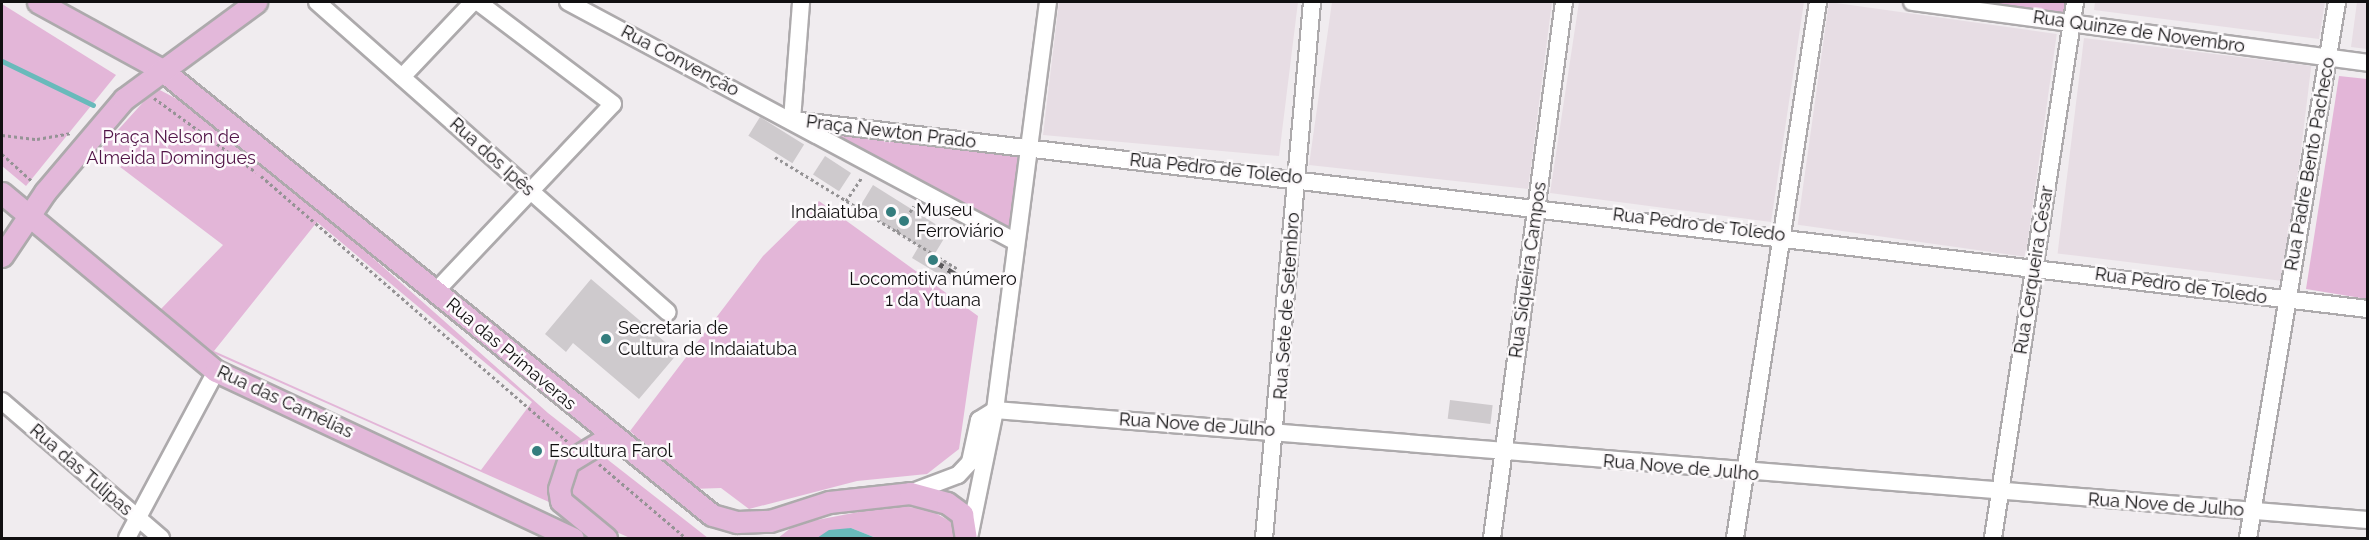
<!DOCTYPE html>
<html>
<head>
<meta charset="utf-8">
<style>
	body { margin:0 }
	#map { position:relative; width:2369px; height:540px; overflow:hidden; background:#f0ecef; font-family:Raleway,sans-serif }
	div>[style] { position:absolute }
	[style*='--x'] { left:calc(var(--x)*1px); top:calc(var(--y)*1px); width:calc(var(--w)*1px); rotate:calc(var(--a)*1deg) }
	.built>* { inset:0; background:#e7dde4; transform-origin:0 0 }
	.green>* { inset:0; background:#e3b6d8 }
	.water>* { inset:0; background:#69babb }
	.stream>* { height:5px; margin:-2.5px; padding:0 2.5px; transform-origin:2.5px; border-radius:2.5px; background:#69babb }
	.building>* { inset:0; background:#cecacd; transform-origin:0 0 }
	.path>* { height:3px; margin-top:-1.5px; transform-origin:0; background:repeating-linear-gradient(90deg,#959395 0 3px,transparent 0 6px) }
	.roads { filter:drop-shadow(2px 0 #adaaac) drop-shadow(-2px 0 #adaaac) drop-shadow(0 2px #adaaac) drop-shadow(0 -2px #adaaac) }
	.minor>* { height:16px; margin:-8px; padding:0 8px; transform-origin:8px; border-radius:8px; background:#fff }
	.major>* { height:21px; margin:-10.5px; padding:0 10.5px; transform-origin:10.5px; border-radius:10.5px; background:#e3b8da }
	.rail>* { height:4.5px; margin-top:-2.25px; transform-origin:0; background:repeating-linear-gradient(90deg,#5b595b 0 12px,transparent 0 18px) }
	.dots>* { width:16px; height:16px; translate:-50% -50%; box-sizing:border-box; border:3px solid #fdfafc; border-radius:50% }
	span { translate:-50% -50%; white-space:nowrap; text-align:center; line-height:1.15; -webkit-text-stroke:5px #fdfafc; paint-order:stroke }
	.street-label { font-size:18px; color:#111011 }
	.park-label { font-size:18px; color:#511447 }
	.poi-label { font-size:18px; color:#111011 }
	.left { translate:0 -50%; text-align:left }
	.right { translate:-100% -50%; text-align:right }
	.frame { position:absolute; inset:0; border:3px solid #111011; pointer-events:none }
</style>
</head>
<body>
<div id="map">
	<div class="built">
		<div style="clip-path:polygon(1059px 2px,1298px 2px,1279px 156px,1043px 135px)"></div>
		<div style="clip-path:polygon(1332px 2px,1552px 2px,1528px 189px,1309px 165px)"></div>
		<div style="clip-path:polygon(1579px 2px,1804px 2px,1771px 222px,1550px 193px)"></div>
		<div style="left:1829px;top:2px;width:230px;height:225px;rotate:8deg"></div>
		<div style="clip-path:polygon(2095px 2px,2325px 2px,2319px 39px,2094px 10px)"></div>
		<div style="clip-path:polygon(2357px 2px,2367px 2px,2367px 49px,2351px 47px)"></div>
		<div style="left:2084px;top:38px;width:229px;height:217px;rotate:7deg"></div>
	</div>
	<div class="green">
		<div style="clip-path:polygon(1912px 2px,2075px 2px,2071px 24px)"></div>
		<div style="clip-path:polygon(2px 4px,116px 75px,26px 186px,2px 166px)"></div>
		<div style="clip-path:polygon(2339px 76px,2367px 79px,2367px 299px,2306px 289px)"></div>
		<div style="clip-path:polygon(evenodd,156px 88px,196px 109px,269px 166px,548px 413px,708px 538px,630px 538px,211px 352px,160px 310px,223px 245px,99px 151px,156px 88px,317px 222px,532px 402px,481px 470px,214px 351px,317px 222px)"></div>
		<div style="clip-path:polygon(792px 120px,1029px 147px,1016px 242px)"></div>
		<div style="clip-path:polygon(819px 201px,978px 316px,959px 449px,927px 474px,857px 481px,749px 509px,721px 488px,691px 489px,630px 431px,763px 256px)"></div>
		<div style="clip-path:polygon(895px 505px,930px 510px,953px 523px,954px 538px,876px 538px,851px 528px,817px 538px,778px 538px,796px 524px)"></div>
	</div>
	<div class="water">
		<div style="clip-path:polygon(851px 528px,876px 538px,817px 538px,829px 530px)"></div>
	</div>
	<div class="stream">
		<div style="--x:2;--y:61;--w:101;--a:25.8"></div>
	</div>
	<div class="building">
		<div style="left:760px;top:117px;width:52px;height:22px;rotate:32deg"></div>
		<div style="left:825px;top:156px;width:31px;height:22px;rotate:33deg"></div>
		<div style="clip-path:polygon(873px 185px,948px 232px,934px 255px,952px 266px,945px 278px,912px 258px,919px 246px,859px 208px)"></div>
		<div style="clip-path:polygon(591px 279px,678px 353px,639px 399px,573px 343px,566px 352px,545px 334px)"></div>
		<div style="left:1450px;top:400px;width:43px;height:19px;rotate:7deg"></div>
	</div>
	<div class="path">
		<div style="--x:154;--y:98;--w:126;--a:36"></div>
		<div style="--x:2;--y:135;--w:35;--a:7"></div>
		<div style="--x:37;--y:139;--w:35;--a:-10"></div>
		<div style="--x:2;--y:154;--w:40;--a:42"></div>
		<div style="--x:775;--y:157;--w:215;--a:31.5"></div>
		<div style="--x:261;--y:176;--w:405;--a:40.9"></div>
		<div style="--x:846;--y:201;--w:29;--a:-56"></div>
		<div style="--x:897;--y:232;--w:31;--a:-57"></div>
		<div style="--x:599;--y:464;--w:114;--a:40.4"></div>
	</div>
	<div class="roads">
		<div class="minor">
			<div style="--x:317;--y:2;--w:468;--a:41.5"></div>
			<div style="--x:568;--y:2;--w:508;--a:28.18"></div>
			<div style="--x:1912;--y:2;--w:460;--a:7.6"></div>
			<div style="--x:402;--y:77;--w:103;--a:-46.6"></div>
			<div style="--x:792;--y:120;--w:1587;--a:6.84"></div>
			<div style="--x:792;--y:120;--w:118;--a:-85.6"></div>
			<div style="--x:436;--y:291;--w:257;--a:-46.6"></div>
			<div style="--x:613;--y:104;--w:169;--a:-142.9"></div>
			<div style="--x:2;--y:401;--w:210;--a:40.7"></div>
			<div style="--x:995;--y:410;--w:1377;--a:4.58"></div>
			<div style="--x:910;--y:493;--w:51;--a:-20.6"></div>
			<div style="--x:958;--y:475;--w:18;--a:-47"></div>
			<div style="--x:970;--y:462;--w:43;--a:-77.9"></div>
			<div style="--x:979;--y:420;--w:19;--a:-32"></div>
			<div style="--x:127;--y:538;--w:189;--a:-61.9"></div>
			<div style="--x:969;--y:538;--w:131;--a:-78.5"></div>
			<div style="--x:995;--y:410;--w:411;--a:-82.6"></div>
			<div style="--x:1264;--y:538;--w:538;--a:-84.88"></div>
			<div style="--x:1492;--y:538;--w:541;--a:-82.35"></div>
			<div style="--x:1735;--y:538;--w:542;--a:-81.2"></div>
			<div style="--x:1993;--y:538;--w:542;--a:-81.3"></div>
			<div style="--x:2248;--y:538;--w:543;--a:-80.57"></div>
		</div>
		<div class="major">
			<div style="--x:38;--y:2;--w:141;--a:28.7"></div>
			<div style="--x:162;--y:70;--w:707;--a:38.98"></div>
			<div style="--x:712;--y:515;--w:26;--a:16"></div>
			<div style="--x:737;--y:522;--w:33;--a:-2"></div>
			<div style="--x:770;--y:521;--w:62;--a:-17.9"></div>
			<div style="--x:829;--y:502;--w:81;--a:-6.3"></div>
			<div style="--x:910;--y:493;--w:38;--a:15"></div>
			<div style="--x:947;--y:503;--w:19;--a:36"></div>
			<div style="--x:962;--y:514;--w:24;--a:81"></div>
			<div style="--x:2;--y:193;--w:278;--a:39.8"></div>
			<div style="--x:216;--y:371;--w:394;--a:25.1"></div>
			<div style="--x:2;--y:256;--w:77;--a:-56.1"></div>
			<div style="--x:45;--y:192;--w:122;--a:-49.7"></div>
			<div style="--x:124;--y:99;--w:164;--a:-36.3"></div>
			<div style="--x:606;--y:538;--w:58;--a:-140.6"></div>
			<div style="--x:561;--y:501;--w:12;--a:-99"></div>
			<div style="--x:559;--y:489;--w:28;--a:-72"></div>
			<div style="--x:568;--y:462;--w:50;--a:-31.2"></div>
		</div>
	</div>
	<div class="rail">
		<div style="--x:933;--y:260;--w:38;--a:32"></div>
	</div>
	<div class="dots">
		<div style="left:891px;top:212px;background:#347d7e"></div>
		<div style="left:904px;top:221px;background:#347d7e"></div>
		<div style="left:933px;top:260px;background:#347d7e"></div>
		<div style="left:606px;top:339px;background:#347d7e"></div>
		<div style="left:537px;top:451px;background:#347d7e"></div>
	</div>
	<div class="street-label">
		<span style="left:2139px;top:32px;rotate:8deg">Rua Quinze de Novembro</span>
		<span style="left:680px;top:61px;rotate:28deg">Rua Convenção</span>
		<span style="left:891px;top:132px;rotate:7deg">Praça Newton Prado</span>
		<span style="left:492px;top:157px;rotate:42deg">Rua dos Ipês</span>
		<span style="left:2310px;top:164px;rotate:-80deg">Rua Padre Bento Pacheco</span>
		<span style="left:1216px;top:169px;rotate:6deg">Rua Pedro de Toledo</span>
		<span style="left:1699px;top:225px;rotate:7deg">Rua Pedro de Toledo</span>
		<span style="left:1528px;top:270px;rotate:-82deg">Rua Siqueira Campos</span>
		<span style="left:2034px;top:270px;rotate:-81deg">Rua Cerqueira César</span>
		<span style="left:2181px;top:286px;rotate:8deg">Rua Pedro de Toledo</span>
		<span style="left:1287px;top:306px;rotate:-86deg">Rua Sete de Setembro</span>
		<span style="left:511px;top:354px;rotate:40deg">Rua das Primaveras</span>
		<span style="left:285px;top:402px;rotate:25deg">Rua das Camélias</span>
		<span style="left:1197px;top:425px;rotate:4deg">Rua Nove de Julho</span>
		<span style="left:1681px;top:468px;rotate:5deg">Rua Nove de Julho</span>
		<span style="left:81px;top:470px;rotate:41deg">Rua das Tulipas</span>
		<span style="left:2166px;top:505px;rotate:4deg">Rua Nove de Julho</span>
	</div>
	<div class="park-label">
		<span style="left:171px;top:148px">Praça Nelson de<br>Almeida Domingues</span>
	</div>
	<div class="poi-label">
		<span class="left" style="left:916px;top:221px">Museu<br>Ferroviário</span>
		<span class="right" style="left:878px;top:212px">Indaiatuba</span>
		<span style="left:933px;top:290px">Locomotiva número<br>1 da Ytuana</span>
		<span class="left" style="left:618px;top:339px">Secretaria de<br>Cultura de Indaiatuba</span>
		<span class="left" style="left:549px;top:451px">Escultura Farol</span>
	</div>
	<div class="frame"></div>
</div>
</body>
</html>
